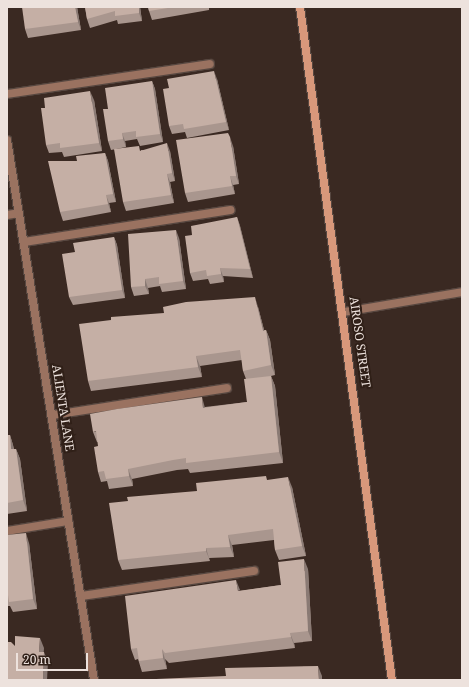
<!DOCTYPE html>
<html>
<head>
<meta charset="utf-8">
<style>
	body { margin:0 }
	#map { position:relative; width:469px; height:687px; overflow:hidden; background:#3a2922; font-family:"Noto Serif",serif }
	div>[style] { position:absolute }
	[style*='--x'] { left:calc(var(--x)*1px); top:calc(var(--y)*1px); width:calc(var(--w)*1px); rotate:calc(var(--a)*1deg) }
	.roads { filter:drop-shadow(1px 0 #574740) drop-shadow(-1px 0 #574740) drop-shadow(0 1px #574740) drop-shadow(0 -1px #574740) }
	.lane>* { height:8px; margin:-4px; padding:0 4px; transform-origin:4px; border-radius:4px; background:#9a7260 }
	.street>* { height:8px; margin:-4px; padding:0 4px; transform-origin:4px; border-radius:4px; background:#9a7260 }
	.secondary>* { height:8px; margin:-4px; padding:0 4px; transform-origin:4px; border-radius:4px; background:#d8987b }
	.wall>* { inset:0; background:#a9968e }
	.shaded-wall>* { inset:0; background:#8a7a74 }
	.building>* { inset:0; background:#c5afa5 }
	span { translate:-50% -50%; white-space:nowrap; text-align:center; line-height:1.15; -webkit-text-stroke:4px #302018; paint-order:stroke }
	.street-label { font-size:12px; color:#ede2dd }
	.frame { position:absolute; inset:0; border:8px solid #ede2dd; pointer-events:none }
	.scale { position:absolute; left:16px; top:653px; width:72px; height:18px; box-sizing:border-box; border:2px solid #ede2dd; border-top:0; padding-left:5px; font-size:12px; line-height:14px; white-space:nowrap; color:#ede2dd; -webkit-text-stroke:3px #302018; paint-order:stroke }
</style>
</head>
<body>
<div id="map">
	<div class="roads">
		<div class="lane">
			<div style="--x:7;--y:94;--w:205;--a:-8.4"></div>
			<div style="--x:7;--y:215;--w:12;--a:-9"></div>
			<div style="--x:24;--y:242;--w:209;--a:-8.8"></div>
			<div style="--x:344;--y:312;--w:120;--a:-9.6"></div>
			<div style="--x:53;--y:415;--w:176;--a:-8.8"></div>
			<div style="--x:7;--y:531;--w:62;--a:-9.3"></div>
			<div style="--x:82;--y:596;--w:174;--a:-8.3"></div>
		</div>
		<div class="street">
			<div style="--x:7;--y:140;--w:547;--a:80.85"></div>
		</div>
		<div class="secondary">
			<div style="--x:300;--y:7;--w:679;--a:82.22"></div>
		</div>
	</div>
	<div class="wall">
		<div style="clip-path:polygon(77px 7px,81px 30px,28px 38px,25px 29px)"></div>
		<div style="clip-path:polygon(85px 7px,140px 7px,142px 21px,118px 24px,117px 20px,90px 28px,87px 19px)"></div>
		<div style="clip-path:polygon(148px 7px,209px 7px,209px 10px,152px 20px,149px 11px)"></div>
		<div style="clip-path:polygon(217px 79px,229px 130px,187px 138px,185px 132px,172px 134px,169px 126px,169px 88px)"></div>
		<div style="clip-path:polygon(152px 81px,155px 89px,163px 142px,140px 146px,137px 139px,125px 141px,126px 147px,111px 150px,108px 141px,108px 109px)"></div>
		<div style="clip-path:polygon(94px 100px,102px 151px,64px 157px,62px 152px,49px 153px,46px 145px)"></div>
		<div style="clip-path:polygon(233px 146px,239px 184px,233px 185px,235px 194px,188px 202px,185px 193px)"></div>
		<div style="clip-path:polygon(141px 150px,170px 151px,175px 181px,170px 182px,174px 203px,126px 211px,123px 202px)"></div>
		<div style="clip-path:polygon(105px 153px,108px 161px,116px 202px,109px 203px,111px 212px,63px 221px,60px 212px,77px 161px)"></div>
		<div style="clip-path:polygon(237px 217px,240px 226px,253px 278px,223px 276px,224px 282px,210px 284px,208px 279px,193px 281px,190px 273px,192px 235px)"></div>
		<div style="clip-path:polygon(114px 237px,117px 245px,125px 298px,73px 305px,69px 297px,75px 252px)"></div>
		<div style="clip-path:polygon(179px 238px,186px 289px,162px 292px,160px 286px,148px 288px,149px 294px,134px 296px,131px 287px)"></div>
		<div style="clip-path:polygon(258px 307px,264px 330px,266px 330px,270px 340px,275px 375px,271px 376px,275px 386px,283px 463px,190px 473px,188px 469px,177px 470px,132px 479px,133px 486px,109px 489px,107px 481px,101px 482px,98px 472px,98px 442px,97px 442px,93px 432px,205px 407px,247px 402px,246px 379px,243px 371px,242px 360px,200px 366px,202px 377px,91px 391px,88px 381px)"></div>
		<div style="clip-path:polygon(7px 435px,10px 435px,13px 445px,14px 449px,16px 449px,20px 459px,27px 511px,7px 514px)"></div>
		<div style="clip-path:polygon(292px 487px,306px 556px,279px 560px,275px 550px,274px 540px,232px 545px,234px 557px,209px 558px,210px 561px,122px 570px,118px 560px,197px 491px)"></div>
		<div style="clip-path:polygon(7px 535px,29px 543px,37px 609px,13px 612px,10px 606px,7px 606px)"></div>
		<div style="clip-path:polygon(308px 569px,312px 641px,294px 643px,295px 648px,169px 663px,165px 659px,167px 669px,142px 672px,138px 659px,135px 660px,131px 649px,240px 591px,281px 585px)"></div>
	</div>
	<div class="shaded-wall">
		<div style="clip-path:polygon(75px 7px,77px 7px,81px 30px,78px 22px)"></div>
		<div style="clip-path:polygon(139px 7px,140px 7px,142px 21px,139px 13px)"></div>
		<div style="clip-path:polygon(214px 71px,217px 79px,229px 130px,226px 122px)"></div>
		<div style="clip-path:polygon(152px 81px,155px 89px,163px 142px,160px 134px)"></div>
		<div style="clip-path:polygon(90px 91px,94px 100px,102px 151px,99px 143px)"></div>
		<div style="clip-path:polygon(122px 133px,125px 141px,126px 147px,123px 139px)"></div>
		<div style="clip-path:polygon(230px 137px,233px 146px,239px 184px,236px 176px)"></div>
		<div style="clip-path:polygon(167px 143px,170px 151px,175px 181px,172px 173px)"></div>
		<div style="clip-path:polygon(105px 153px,108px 161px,116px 202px,113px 194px)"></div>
		<div style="clip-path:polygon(167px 174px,170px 182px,174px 203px,171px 195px)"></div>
		<div style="clip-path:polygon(230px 176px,233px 185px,235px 194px,232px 186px)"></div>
		<div style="clip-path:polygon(106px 195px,109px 203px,111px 212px,108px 204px)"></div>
		<div style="clip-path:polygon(237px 217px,240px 226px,253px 278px,250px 269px)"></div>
		<div style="clip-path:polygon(176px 230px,179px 238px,186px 289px,183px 281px)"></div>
		<div style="clip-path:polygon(114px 237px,117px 245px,125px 298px,122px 290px)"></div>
		<div style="clip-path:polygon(220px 268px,223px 276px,224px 282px,221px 274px)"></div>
		<div style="clip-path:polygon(145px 279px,148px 288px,149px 294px,145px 286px)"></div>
		<div style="clip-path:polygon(255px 297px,258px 307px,267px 341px,263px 331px)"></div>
		<div style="clip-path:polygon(266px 330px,270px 340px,275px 375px,271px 365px)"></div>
		<div style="clip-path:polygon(196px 356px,200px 366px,202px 377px,198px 367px)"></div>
		<div style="clip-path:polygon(271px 376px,275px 386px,283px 463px,279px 452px)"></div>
		<div style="clip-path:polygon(202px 397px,205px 408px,203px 408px)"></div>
		<div style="clip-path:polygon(10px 435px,13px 445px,15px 460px,11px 449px)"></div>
		<div style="clip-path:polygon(16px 449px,20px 459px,27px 511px,23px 500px)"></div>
		<div style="clip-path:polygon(128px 469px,132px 479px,133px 486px,129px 476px)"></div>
		<div style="clip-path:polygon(288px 477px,292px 487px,306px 556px,302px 546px)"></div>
		<div style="clip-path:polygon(26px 533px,29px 543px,37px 609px,33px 599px)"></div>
		<div style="clip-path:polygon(228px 535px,232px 545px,234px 557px,230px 547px)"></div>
		<div style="clip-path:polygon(206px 548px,209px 558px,210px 561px,206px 551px)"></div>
		<div style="clip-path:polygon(304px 559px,308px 569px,312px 641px,308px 631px)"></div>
		<div style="clip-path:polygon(236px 580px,240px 590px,238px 591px)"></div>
		<div style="clip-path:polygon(290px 633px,294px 643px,295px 648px,291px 637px)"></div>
		<div style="clip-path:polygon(40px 638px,44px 648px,43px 662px,39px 652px)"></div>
		<div style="clip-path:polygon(162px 649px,165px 659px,167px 669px,163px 658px)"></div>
		<div style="clip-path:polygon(44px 652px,48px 662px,47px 680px,43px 680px)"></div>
		<div style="clip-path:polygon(318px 666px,322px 676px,322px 680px,319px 680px)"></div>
	</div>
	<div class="building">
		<div style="clip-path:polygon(22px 7px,75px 7px,78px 22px,25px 29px)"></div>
		<div style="clip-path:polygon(85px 7px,139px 7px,139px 13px,115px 16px,115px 11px,87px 19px)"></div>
		<div style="clip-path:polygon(148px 7px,174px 7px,149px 11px)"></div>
		<div style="clip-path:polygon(214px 71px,226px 122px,184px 129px,183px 124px,169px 126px,163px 89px,169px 88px,167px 79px)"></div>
		<div style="clip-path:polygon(152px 81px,160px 134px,136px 137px,136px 131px,122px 133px,123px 139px,108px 141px,103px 109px,108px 109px,105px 88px)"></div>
		<div style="clip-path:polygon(90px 91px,99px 143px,60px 148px,60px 143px,46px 145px,41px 108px,45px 108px,44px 98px)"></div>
		<div style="clip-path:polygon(228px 133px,230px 137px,236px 176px,230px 176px,232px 186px,185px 193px,176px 140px)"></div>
		<div style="clip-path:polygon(167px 143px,172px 173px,167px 174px,171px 195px,123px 202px,114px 149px,139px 146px,140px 151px)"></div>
		<div style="clip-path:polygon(105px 153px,113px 194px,106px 195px,108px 204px,60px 212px,48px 161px,77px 161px,76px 156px)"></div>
		<div style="clip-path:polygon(237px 217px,250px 269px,220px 268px,221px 274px,207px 276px,206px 270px,190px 273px,185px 236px,192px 235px,191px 226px)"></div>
		<div style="clip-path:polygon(176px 230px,183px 281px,159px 284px,159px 277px,145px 279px,145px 286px,131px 287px,128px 234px)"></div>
		<div style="clip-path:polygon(114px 237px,122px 290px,69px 297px,62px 254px,75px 252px,73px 243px)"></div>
		<div style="clip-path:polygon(255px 297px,263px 331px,266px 330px,271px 365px,243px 371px,240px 350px,196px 356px,198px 367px,88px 381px,79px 324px,111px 320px,111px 317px,164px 313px,163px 307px,186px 302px)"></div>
		<div style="clip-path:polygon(271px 376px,279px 452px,186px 463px,186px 458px,173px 460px,128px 469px,129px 476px,106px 479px,104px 471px,98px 472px,94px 447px,98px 446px,96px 431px,93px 432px,90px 414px,117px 409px,202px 397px,203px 408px,247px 402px,244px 379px)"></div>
		<div style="clip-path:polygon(7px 435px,10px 435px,11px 449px,16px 449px,23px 500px,7px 503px)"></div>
		<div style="clip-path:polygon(266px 476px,267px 480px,288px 477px,302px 546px,275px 550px,273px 529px,228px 535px,230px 547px,206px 548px,206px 551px,118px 560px,109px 503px,128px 501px,127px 497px,197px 491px,196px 483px)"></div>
		<div style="clip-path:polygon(26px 533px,33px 599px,9px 602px,8px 595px,7px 595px,7px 535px)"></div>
		<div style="clip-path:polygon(304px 559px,308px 631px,290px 633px,291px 637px,165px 653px,162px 649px,163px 658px,139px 661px,137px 648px,131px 649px,125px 596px,236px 580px,238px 591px,281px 585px,278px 562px)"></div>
		<div style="clip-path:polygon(15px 636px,40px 638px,39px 652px,44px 652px,43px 680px,7px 680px,7px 642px,11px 642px,15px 646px)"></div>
		<div style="clip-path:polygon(318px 666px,319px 680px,157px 680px,156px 679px,226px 676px,225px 668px)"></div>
	</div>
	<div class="street-label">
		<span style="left:360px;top:342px;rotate:82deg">AIROSO STREET</span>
		<span style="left:63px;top:408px;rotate:81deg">ALIENTA LANE</span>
	</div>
	<div class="frame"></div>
	<div class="scale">20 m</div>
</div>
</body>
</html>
